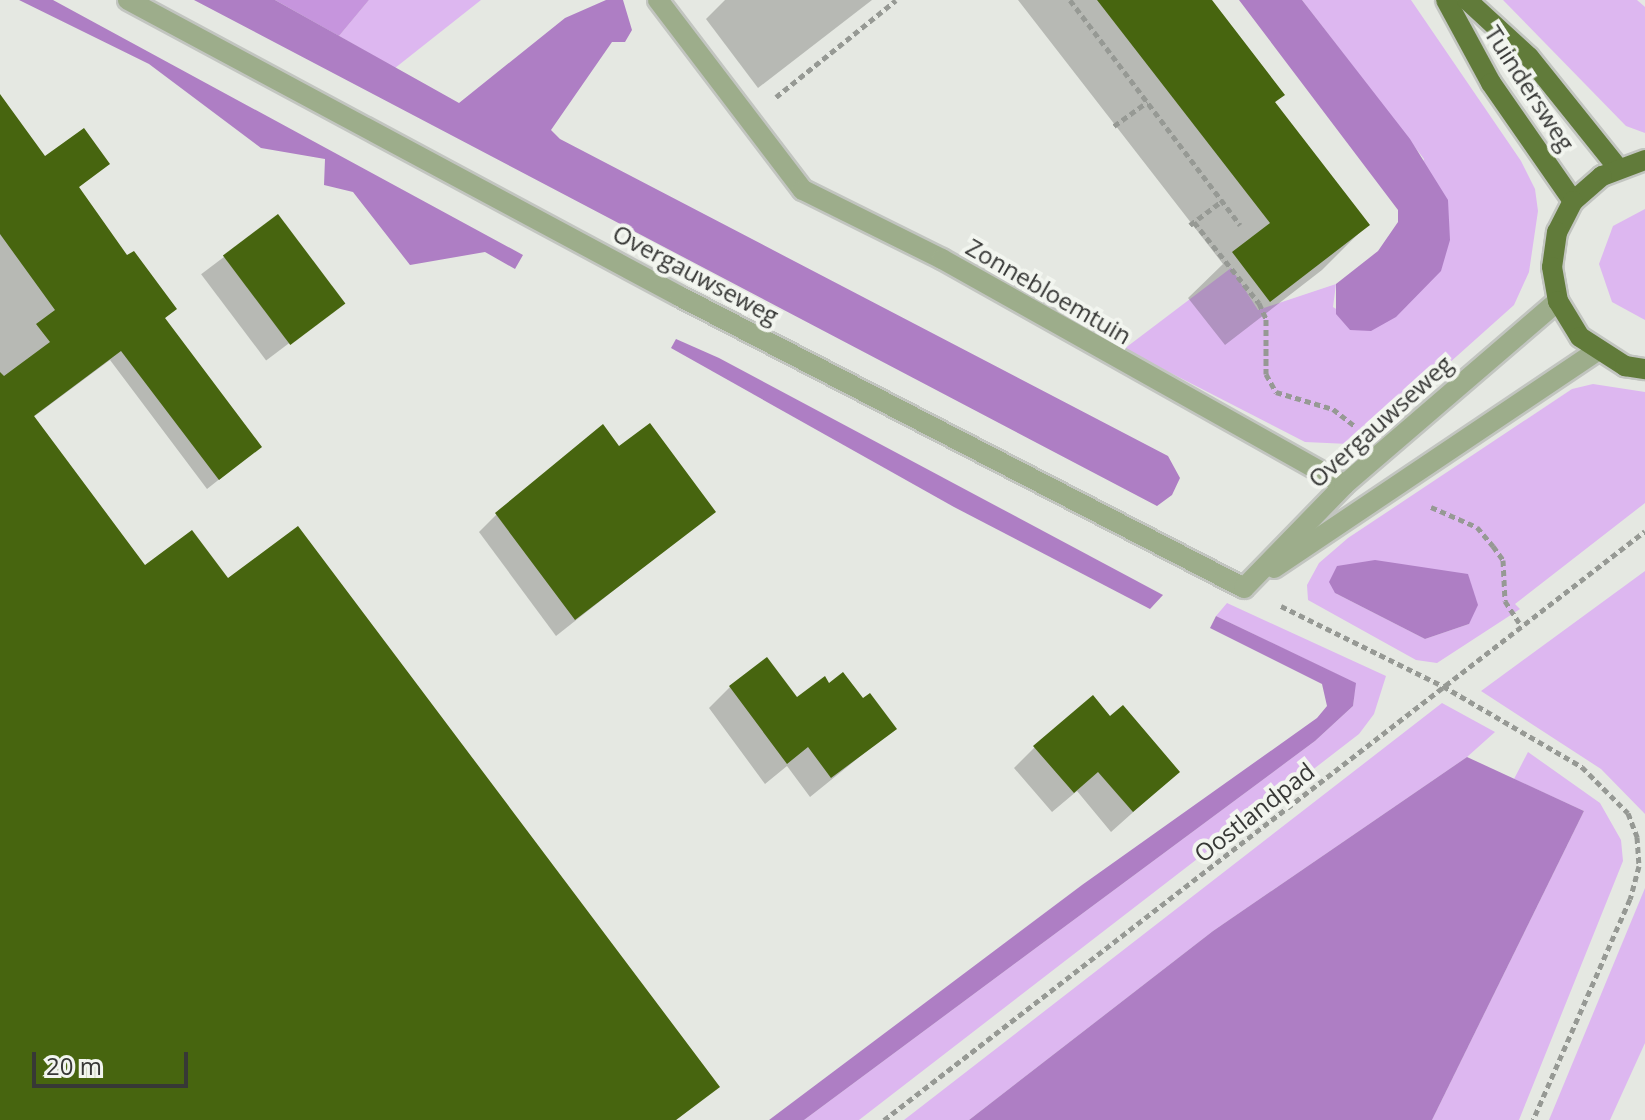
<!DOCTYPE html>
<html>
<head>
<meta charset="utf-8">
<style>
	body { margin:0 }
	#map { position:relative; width:1645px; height:1120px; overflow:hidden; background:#e5e8e2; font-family:"Open Sans",sans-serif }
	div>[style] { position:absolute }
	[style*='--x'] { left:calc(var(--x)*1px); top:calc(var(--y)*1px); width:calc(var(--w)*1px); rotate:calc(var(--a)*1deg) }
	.green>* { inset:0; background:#ddb7f0 }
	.forest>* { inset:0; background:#c695dd }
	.water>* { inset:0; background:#ae7ec4 }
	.shadow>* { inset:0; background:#0003; transform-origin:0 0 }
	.building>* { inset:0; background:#47650f; transform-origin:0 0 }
	.path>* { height:5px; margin-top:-2.5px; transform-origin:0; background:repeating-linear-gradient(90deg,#969994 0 6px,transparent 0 10px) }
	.roads { filter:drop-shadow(2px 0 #c2c5c0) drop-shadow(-2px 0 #c2c5c0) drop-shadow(0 2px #c2c5c0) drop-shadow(0 -2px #c2c5c0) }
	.minor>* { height:20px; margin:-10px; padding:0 10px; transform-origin:10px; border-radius:10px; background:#9dad8b }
	.major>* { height:20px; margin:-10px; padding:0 10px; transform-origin:10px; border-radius:10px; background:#617b3a }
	span { translate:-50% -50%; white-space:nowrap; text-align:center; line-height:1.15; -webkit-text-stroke:8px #f2f5ef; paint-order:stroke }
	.street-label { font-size:24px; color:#373836 }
	.scale { position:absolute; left:32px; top:1052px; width:156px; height:36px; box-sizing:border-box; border:4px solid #373836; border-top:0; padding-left:10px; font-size:24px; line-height:28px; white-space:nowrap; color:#373836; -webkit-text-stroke:6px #f2f5ef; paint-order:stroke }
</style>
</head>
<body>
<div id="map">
	<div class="green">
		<div style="clip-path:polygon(369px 0,481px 0,395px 68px,339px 36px)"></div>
		<div style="clip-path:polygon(1302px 0,1411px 0,1521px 161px,1535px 189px,1538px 211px,1529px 272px,1514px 305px,1353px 449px,1349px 444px,1305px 442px,1124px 349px,1231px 268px,1258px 310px,1336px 284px,1333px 307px,1371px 331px,1424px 159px)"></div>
		<div style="clip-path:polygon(1503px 0,1637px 0,1645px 7px,1645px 133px,1626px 126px)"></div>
		<div style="clip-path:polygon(1645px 209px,1645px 320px,1612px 302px,1599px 264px,1613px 226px)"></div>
		<div style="clip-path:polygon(evenodd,1593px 384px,1645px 392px,1645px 503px,1515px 604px,1520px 609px,1437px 663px,1416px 660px,1308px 600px,1307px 585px,1319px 563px,1348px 538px,1572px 389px,1593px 384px,1335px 593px,1469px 624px,1425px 639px,1335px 593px)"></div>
		<div style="clip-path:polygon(1645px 571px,1645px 814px,1601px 769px,1481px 691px)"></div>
		<div style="clip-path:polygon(1227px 603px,1386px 676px,1374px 714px,1359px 734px,859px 1120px,804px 1120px,1315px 741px,1353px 706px,1355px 683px,1216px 616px)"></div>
		<div style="clip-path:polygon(1442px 703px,1495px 732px,1467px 757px,1213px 931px,969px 1120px,904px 1120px)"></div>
		<div style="clip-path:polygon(1528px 752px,1600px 803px,1621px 840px,1623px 861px,1519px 1120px,1432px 1120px,1584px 811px,1514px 779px)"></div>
		<div style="clip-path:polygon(1645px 888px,1645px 1043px,1610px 1120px,1549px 1120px)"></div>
	</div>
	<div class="forest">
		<div style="clip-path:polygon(275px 0,369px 0,339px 36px)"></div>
	</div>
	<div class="water">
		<div style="clip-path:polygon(19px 0,53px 0,523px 255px,515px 269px,485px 252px,410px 265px,353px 192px,324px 185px,325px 159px,261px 148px,149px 64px)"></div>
		<div style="clip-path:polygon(194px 0,275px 0,459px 103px,565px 18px,606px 0,623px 0,632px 30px,625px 42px,612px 42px,551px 130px,560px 139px,1168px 456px,1180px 478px,1172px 495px,1157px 506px)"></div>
		<div style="clip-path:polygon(1239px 0,1302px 0,1410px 139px,1448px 200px,1450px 240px,1441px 271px,1396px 317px,1371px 331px,1350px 330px,1336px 314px,1336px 284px,1378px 251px,1398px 222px,1398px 210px)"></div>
		<div style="clip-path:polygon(676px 339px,719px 358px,1163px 595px,1150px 609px,954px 507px,671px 348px)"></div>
		<div style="clip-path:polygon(1375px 560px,1468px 574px,1478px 605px,1469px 624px,1425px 639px,1335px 593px,1329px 582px,1337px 566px)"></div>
		<div style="clip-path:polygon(1216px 616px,1356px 683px,1353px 706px,1315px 741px,804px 1120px,769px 1120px,1082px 885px,1317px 718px,1327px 706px,1322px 684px,1210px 628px)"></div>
		<div style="clip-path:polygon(1467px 757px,1584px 811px,1432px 1120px,969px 1120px,1213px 931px)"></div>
	</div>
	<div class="shadow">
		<div style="clip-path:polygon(725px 0,872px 0,758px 88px,706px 19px)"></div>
		<div style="clip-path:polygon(1018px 0,1210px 0,1283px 95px,1273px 104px,1367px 225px,1322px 270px,1225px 345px,1188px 298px,1223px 264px)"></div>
		<div style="clip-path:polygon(0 108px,45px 159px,107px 164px,78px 188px,127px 258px,175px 309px,164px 319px,260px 447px,207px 489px,110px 360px,32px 418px,145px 568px,228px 581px,718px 1087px,676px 1120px,0 1120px)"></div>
		<div style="left:277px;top:217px;width:108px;height:95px;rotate:53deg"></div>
		<div style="clip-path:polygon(619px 449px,713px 512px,556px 636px,479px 532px,496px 515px)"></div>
		<div style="clip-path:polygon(829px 685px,894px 729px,810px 797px,787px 766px,765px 784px,709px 708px,730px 687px,797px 699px)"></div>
		<div style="clip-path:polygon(1110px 719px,1178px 772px,1111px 832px,1077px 791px,1052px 812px,1014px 768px,1035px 747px)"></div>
	</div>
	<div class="building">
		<div style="clip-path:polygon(1097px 0,1212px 0,1285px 95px,1275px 102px,1370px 225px,1270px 302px,1232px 252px,1270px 223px)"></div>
		<div style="clip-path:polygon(0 94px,45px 156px,84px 128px,110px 164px,79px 187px,127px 255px,134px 251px,177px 309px,165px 318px,262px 447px,219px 480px,121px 351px,34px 416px,145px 565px,192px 530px,228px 578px,298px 526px,720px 1087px,676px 1120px,0 1120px,0 372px,4px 376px,50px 342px,36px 324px,55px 310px,0 234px)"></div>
		<div style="left:278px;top:214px;width:112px;height:69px;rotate:53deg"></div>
		<div style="clip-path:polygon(650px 423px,716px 512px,575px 620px,495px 513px,603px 424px,619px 446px)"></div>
		<div style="clip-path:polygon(767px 657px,797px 697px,825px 676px,829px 683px,843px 672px,863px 698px,870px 693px,897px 729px,831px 778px,808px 747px,787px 764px,729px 686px)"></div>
		<div style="clip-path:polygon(1093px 695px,1110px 716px,1123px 705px,1180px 772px,1133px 812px,1098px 772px,1074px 793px,1033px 746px)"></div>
	</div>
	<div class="path">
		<div style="--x:1070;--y:0;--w:282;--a:52.9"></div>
		<div style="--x:776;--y:97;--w:154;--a:-38.9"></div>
		<div style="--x:1114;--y:126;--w:41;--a:-36"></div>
		<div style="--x:1194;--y:222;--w:104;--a:51.3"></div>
		<div style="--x:1259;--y:303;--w:17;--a:66"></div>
		<div style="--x:1266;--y:319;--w:55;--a:90"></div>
		<div style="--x:1266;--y:374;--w:21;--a:61"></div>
		<div style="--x:1276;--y:392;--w:59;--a:16.6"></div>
		<div style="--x:1333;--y:409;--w:29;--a:38"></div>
		<div style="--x:1190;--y:225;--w:40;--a:-37"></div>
		<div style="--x:1431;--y:507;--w:50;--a:23.5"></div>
		<div style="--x:1477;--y:527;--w:25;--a:50"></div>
		<div style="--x:1493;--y:546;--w:17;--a:54"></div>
		<div style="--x:1503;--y:560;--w:41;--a:87.2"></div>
		<div style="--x:1505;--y:601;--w:30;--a:57"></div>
		<div style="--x:1281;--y:606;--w:181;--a:26.3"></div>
		<div style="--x:1443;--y:686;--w:161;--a:30.2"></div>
		<div style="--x:1582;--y:767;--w:65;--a:45"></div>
		<div style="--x:1628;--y:813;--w:26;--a:69"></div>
		<div style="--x:1637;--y:837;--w:29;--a:86"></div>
		<div style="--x:1639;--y:866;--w:34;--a:105"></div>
		<div style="--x:1630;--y:899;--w:241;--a:113.7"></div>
		<div style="--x:884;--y:1120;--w:962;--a:-37.74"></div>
	</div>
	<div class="roads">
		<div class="minor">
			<div style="--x:128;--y:0;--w:625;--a:28.24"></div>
			<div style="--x:679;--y:296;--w:636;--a:27.33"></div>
			<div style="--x:658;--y:0;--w:239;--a:52.7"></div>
			<div style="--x:803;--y:190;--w:155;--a:26.4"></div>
			<div style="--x:942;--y:259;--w:461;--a:29.3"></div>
			<div style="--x:1274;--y:568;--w:388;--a:-33.9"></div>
			<div style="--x:1244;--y:588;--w:144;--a:-45.8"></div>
			<div style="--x:1344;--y:485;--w:282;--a:-40.7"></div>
		</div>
		<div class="major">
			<div style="--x:1446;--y:0;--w:94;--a:61.5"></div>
			<div style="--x:1491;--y:83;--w:144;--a:55.2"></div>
			<div style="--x:1467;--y:0;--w:84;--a:42.6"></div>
			<div style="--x:1529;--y:57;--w:142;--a:51.3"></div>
			<div style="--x:1645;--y:160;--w:46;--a:159.6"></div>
			<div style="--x:1602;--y:176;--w:38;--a:139"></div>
			<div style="--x:1573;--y:201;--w:35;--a:117"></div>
			<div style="--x:1557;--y:232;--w:35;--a:98"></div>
			<div style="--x:1552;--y:267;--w:35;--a:80"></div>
			<div style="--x:1558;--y:301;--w:42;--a:58.6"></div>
			<div style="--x:1580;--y:337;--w:54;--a:32.8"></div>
			<div style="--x:1625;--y:366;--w:20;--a:9"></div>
		</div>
	</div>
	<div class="street-label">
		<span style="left:1530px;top:88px;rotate:57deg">Tuindersweg</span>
		<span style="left:696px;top:274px;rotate:28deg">Overgauwseweg</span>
		<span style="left:1049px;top:291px;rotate:30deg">Zonnebloemtuin</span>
		<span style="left:1380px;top:421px;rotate:-42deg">Overgauwseweg</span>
		<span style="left:1254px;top:812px;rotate:-38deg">Oostlandpad</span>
	</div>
	<div class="scale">20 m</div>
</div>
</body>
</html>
